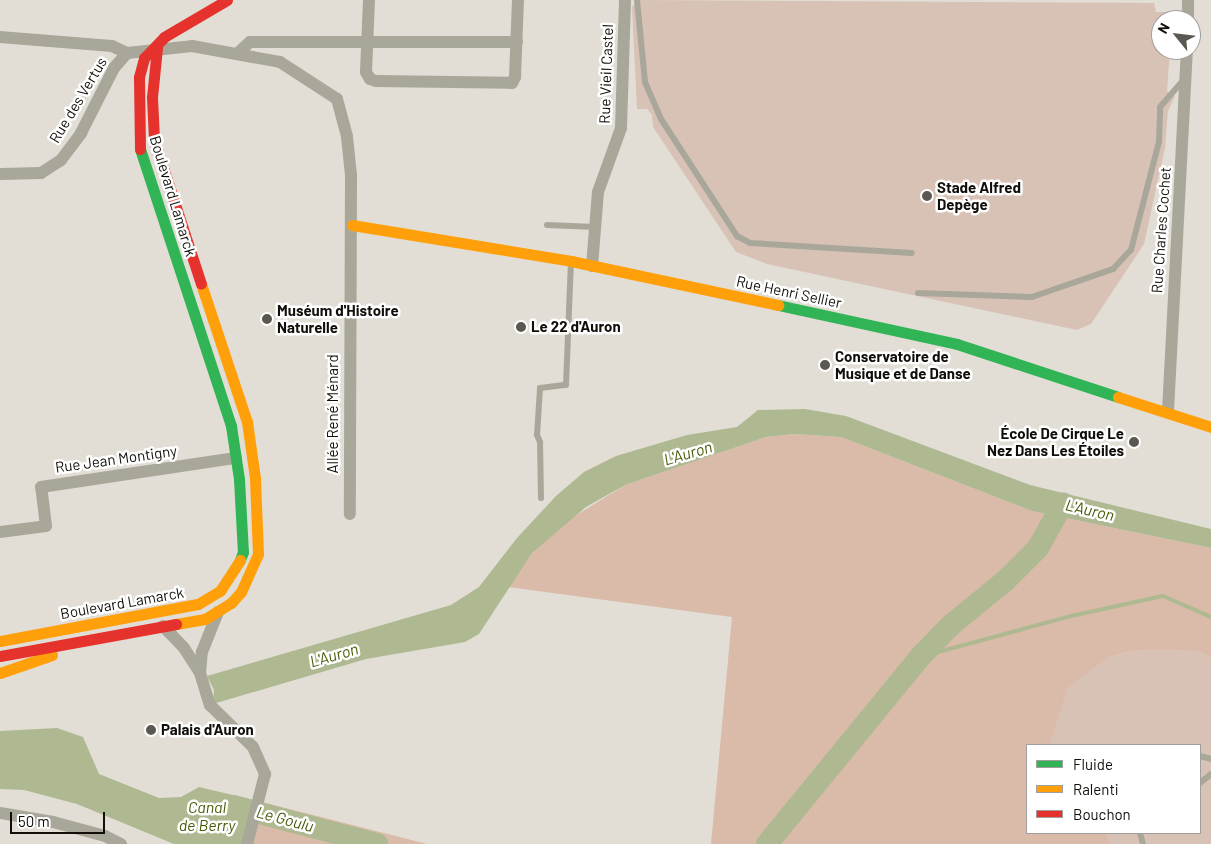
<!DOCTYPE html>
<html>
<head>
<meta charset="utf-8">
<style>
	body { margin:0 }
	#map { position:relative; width:1211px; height:844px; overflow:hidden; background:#e2ded5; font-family:Barlow,sans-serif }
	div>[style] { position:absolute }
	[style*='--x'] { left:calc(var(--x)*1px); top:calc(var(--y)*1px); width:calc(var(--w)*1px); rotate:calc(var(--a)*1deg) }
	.green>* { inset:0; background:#d8c2b6 }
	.forest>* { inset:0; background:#dabaa8 }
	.water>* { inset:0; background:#aeb992 }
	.stream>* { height:4px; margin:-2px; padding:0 2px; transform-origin:2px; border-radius:2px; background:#aeb992 }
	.river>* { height:22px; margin:-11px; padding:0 11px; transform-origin:11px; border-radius:11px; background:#aeb992 }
	.lane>* { height:6px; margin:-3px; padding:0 3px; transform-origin:3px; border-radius:3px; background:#a9a79a }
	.street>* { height:12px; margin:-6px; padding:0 6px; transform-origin:6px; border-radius:6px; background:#a9a79a }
	.fast>* { height:11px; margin:-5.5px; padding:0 5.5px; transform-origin:5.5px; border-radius:5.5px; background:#30b455 }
	.slow>* { height:11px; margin:-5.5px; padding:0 5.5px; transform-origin:5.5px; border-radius:5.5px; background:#ff9f0a }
	.jam>* { height:11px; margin:-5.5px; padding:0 5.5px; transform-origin:5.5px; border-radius:5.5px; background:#e5322d }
	.dots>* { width:14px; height:14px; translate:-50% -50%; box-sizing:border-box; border:2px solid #fff; border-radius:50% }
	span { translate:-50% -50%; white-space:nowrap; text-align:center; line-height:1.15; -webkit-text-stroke:5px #fff; paint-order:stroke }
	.street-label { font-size:15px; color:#120f0a }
	.poi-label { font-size:15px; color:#120f0a; font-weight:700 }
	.left { translate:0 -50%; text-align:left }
	.right { translate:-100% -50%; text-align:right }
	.water-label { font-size:16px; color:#475b06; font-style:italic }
	.legend { position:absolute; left:1026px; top:744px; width:175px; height:90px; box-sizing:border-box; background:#fff; border:1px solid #a09f9d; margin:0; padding:6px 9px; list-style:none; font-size:15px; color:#120f0a }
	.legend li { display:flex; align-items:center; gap:10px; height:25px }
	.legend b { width:25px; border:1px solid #a09f9d }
	.north { position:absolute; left:1151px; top:10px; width:50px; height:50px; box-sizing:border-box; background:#fff; border:1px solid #a09f9d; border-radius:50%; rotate:299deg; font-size:14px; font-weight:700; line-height:20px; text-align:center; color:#120f0a }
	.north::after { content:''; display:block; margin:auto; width:18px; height:22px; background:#5b5751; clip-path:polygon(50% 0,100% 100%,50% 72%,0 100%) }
	.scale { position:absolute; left:10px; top:812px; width:95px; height:22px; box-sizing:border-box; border:2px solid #120f0a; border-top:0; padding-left:6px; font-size:15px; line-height:18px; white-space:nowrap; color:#120f0a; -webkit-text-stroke:4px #fff; paint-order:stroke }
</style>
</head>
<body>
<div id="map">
	<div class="green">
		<div style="clip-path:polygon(640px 0,1154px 3px,1156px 12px,1172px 12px,1171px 20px,1161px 20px,1161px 50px,1170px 50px,1167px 91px,1175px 96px,1168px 111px,1165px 148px,1144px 244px,1091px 324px,1077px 330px,767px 264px,736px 252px,653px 127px,652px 115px,647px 109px,637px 109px,632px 7px)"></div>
		<div style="clip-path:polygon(1137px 650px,1199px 651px,1211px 658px,1211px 844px,1111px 844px,1106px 833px,1200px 833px,1200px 745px,1050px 745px,1068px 688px,1109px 657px)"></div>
	</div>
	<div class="forest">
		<div style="clip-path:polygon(794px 434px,841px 437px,1032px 511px,1211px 548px,1211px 658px,1199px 651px,1137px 650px,1109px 657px,1068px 688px,1050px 745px,1027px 745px,1027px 833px,1106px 833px,1111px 844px,711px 844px,732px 617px,508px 587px,532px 553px,564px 523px,625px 485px,766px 437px)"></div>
		<div style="clip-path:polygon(258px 801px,427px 844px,244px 844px)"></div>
	</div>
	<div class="water">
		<div style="clip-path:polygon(805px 409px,846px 416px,1030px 485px,1211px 529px,1211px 548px,1032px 511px,841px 437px,794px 434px,766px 437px,625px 485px,586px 507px,532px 553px,479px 634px,465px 642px,366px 659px,213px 704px,214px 690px,207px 676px,451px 605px,479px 587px,517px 538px,556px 496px,584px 472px,616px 456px,687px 435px,737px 427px,758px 410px)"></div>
		<div style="clip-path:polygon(57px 728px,83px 737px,99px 774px,159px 798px,181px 797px,199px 787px,258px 801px,244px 844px,174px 844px,77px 804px,24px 790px,0 789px,0 731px)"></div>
	</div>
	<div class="stream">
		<div style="--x:920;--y:657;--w:156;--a:-15.2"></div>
		<div style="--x:1071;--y:616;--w:94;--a:-12.3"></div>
		<div style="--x:1163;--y:596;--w:52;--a:23.6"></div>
	</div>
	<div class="river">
		<div style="--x:233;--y:806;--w:149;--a:14.8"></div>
		<div style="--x:767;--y:844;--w:242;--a:-50.7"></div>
		<div style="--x:920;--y:657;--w:45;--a:-45.9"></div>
		<div style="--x:951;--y:625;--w:70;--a:-39.2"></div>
		<div style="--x:1005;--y:581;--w:47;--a:-45"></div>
		<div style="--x:1038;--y:548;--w:51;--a:-60.9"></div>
	</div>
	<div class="lane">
		<div style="--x:637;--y:0;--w:82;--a:84.4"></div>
		<div style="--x:645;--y:82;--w:40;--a:66.6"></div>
		<div style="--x:661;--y:119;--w:140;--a:57"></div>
		<div style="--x:737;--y:236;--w:15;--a:28"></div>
		<div style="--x:750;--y:243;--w:162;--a:3.5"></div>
		<div style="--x:547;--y:225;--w:48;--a:2.4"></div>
		<div style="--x:918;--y:293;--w:114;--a:2"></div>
		<div style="--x:1032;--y:297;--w:86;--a:-19.1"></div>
		<div style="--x:1113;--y:269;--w:26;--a:-47"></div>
		<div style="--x:1131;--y:250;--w:112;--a:-75.5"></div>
		<div style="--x:1159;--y:142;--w:35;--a:-88"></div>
		<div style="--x:1160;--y:107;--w:38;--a:-49"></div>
		<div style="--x:541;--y:498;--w:56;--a:-91"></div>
		<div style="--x:540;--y:442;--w:8;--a:-113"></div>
		<div style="--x:537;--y:435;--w:47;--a:-86.3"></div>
		<div style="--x:540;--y:388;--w:26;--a:-7"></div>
		<div style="--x:566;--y:385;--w:123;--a:-87.7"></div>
		<div style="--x:1200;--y:756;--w:11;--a:15"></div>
		<div style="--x:1200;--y:783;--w:14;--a:-39"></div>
		<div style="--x:1140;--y:833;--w:11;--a:75"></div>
	</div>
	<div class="street">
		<div style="--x:369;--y:0;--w:72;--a:92.4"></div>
		<div style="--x:366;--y:72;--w:8;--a:60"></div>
		<div style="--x:370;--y:79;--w:6;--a:18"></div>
		<div style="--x:376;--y:81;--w:136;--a:0.8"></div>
		<div style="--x:512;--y:83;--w:7;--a:-63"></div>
		<div style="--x:515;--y:77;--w:77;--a:-87.8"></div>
		<div style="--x:1188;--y:0;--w:20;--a:90"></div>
		<div style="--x:0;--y:37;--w:112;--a:4.6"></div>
		<div style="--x:112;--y:46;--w:17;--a:25"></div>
		<div style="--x:127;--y:53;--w:65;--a:-6.1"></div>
		<div style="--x:192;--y:46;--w:89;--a:10.3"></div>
		<div style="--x:280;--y:62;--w:68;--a:33"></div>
		<div style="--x:337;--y:99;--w:39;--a:75"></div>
		<div style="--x:347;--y:137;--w:38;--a:84"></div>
		<div style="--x:351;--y:175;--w:339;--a:90.2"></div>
		<div style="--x:237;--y:54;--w:18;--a:-43"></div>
		<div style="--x:250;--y:42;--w:267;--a:0"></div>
		<div style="--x:0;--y:174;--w:41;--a:-1.4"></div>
		<div style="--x:41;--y:173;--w:24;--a:-33"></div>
		<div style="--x:61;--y:160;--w:34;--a:-53"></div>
		<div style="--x:81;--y:133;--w:73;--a:-63.1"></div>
		<div style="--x:114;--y:68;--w:20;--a:-49"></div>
		<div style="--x:592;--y:266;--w:74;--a:-85.4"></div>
		<div style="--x:598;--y:192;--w:68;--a:-70.2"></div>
		<div style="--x:621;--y:128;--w:128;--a:-88.2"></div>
		<div style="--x:1168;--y:411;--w:361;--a:-87"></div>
		<div style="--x:0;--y:532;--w:46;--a:-7.4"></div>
		<div style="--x:46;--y:526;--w:39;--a:-97"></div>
		<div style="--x:41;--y:487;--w:197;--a:-8.5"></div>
		<div style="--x:163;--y:626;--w:30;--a:46"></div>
		<div style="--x:184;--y:648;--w:30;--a:57"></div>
		<div style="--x:200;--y:673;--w:34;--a:73"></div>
		<div style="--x:210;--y:705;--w:60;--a:44.3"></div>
		<div style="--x:253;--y:747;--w:30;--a:66"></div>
		<div style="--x:265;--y:774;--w:72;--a:104.4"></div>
		<div style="--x:200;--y:673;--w:21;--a:-85"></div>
		<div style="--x:202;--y:652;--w:43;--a:-68.2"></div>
		<div style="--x:0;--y:813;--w:54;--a:9.6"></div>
		<div style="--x:53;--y:822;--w:54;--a:15.1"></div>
		<div style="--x:105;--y:836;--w:18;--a:27"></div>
	</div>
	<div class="fast">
		<div style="--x:140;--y:149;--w:292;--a:71.8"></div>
		<div style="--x:231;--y:426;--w:54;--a:81.4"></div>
		<div style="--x:239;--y:479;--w:73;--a:86.9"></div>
		<div style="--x:243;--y:552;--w:9;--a:111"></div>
		<div style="--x:778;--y:305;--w:183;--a:12.3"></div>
		<div style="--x:957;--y:344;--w:169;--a:18.2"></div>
	</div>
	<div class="slow">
		<div style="--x:352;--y:225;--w:222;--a:9.3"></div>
		<div style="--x:571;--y:261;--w:212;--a:12"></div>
		<div style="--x:1118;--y:397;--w:98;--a:17.9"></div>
		<div style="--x:176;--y:624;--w:29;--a:-10"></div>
		<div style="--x:205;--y:619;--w:31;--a:-32"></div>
		<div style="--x:231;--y:603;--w:15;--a:-48"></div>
		<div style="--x:241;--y:592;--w:42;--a:-65.9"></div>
		<div style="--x:258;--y:554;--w:76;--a:-92.3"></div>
		<div style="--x:255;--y:478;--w:57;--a:-98.1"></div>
		<div style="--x:247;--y:422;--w:145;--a:-108.4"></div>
		<div style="--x:0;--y:641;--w:201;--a:-10.6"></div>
		<div style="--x:198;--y:604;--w:26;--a:-31"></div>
		<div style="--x:220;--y:591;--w:37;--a:-57"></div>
		<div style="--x:0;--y:673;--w:55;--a:-19.1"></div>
	</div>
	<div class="jam">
		<div style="--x:157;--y:48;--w:49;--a:95.8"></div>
		<div style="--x:152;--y:97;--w:43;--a:87.3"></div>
		<div style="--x:154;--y:140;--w:151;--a:71.9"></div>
		<div style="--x:140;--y:149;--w:72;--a:-90.8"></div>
		<div style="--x:139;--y:77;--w:20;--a:-75"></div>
		<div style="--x:144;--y:58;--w:29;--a:-46"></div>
		<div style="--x:164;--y:37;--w:73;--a:-30.4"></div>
		<div style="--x:0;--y:656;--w:179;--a:-10.3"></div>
	</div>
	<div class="dots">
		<div style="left:927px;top:196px;background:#5b5751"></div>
		<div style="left:267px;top:319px;background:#5b5751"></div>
		<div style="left:521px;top:327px;background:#5b5751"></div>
		<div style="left:825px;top:365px;background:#5b5751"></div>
		<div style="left:1134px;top:442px;background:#5b5751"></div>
		<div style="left:151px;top:730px;background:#5b5751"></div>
	</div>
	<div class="street-label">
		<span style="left:606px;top:74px;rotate:-88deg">Rue Vieil Castel</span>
		<span style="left:78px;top:100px;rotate:-59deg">Rue des Vertus</span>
		<span style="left:173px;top:196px;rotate:73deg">Boulevard Lamarck</span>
		<span style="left:1161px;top:230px;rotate:-86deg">Rue Charles Cochet</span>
		<span style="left:789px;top:292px;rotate:12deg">Rue Henri Sellier</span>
		<span style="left:333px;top:414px;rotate:-90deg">Allée René Ménard</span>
		<span style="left:116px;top:459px;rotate:-8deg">Rue Jean Montigny</span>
		<span style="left:122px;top:603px;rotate:-10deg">Boulevard Lamarck</span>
	</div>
	<div class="poi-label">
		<span class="left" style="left:937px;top:196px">Stade Alfred<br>Depège</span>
		<span class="left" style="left:277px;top:319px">Muséum d'Histoire<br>Naturelle</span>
		<span class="left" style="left:531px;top:327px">Le 22 d'Auron</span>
		<span class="left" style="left:835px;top:365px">Conservatoire de<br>Musique et de Danse</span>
		<span class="right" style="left:1124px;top:442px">École De Cirque Le<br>Nez Dans Les Étoiles</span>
		<span class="left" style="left:161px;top:730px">Palais d'Auron</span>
	</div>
	<div class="water-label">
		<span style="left:688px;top:453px;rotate:-16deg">L'Auron</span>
		<span style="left:1090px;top:510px;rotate:13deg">L'Auron</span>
		<span style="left:334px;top:655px;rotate:-16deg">L'Auron</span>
		<span style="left:207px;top:816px">Canal<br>de Berry</span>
		<span style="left:285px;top:819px;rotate:15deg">Le Goulu</span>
	</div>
	<ul class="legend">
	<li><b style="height:6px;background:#30b455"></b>Fluide</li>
	<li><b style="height:6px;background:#ff9f0a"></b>Ralenti</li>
	<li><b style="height:6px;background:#e5322d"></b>Bouchon</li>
	</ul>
	<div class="north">N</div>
	<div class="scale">50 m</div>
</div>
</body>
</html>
